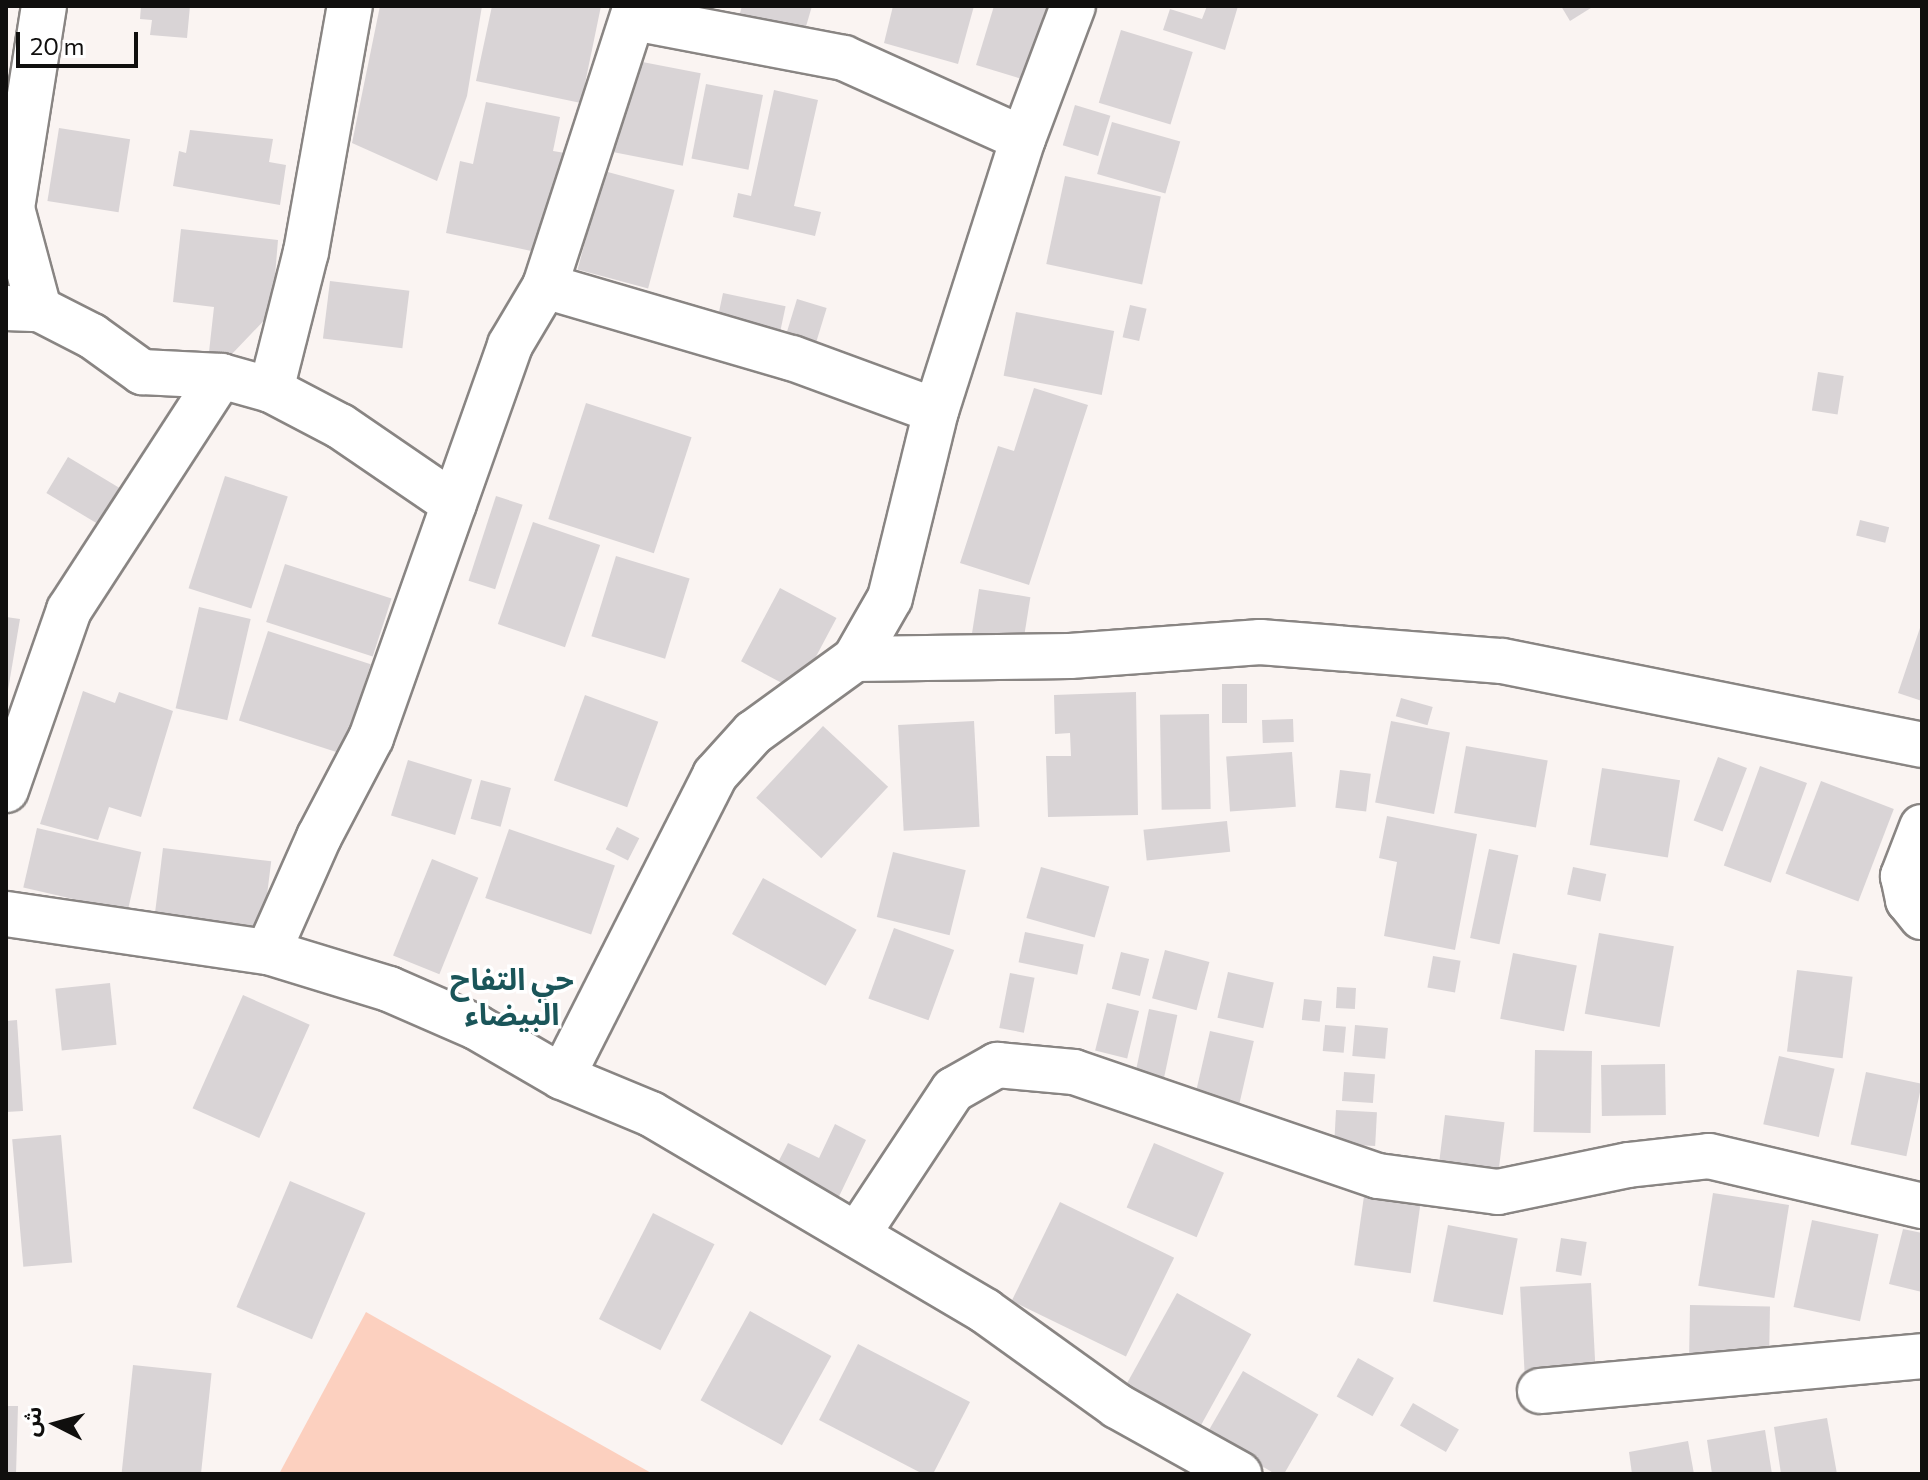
<!DOCTYPE html>
<html>
<head>
<meta charset="utf-8">
<style>
	body { margin:0 }
	#map { position:relative; width:1928px; height:1480px; overflow:hidden; background:#faf4f2; font-family:Commissioner,"Noto Sans Arabic",sans-serif }
	div>[style] { position:absolute }
	[style*='--x'] { left:calc(var(--x)*1px); top:calc(var(--y)*1px); width:calc(var(--w)*1px); rotate:calc(var(--a)*1deg) }
	.green>* { inset:0; background:#fcd0bf }
	.building>* { inset:0; background:#d9d4d6; transform-origin:0 0 }
	.roads { filter:drop-shadow(2px 0 #898583) drop-shadow(-2px 0 #898583) drop-shadow(0 2px #898583) drop-shadow(0 -2px #898583) }
	.minor>* { height:44px; margin:-22px; padding:0 22px; transform-origin:22px; border-radius:22px; background:#fff }
	span { translate:-50% -50%; white-space:nowrap; text-align:center; line-height:1.15; -webkit-text-stroke:7px #fff; paint-order:stroke }
	.district-label { font-size:30px; color:#1a5559; font-weight:700 }
	.frame { position:absolute; inset:0; border:8px solid #100f0e; pointer-events:none }
	.north { position:absolute; left:16px; top:1384px; width:80px; height:80px; -webkit-text-stroke:6px #fff; paint-order:stroke; rotate:276deg; font-size:22px; font-weight:700; line-height:32px; text-align:center; color:#100f0e }
	.north::after { content:''; display:block; margin:auto; width:28px; height:36px; background:#100f0e; clip-path:polygon(50% 0,100% 100%,50% 72%,0 100%) }
	.scale { position:absolute; left:16px; top:32px; width:122px; height:36px; box-sizing:border-box; border:4px solid #100f0e; border-top:0; padding-left:10px; font-size:24px; line-height:28px; white-space:nowrap; color:#100f0e; -webkit-text-stroke:6px #fff; paint-order:stroke }
</style>
</head>
<body>
<div id="map">
	<div class="green">
		<div style="clip-path:polygon(366px 1312px,653px 1474px,279px 1474px)"></div>
	</div>
	<div class="building">
		<div style="clip-path:polygon(141px 6px,190px 6px,187px 38px,150px 35px,152px 20px,140px 19px)"></div>
		<div style="clip-path:polygon(380px 6px,482px 6px,467px 96px,437px 181px,352px 143px)"></div>
		<div style="clip-path:polygon(492px 6px,601px 6px,581px 103px,476px 81px)"></div>
		<div style="clip-path:polygon(742px 6px,812px 6px,802px 40px,738px 20px)"></div>
		<div style="clip-path:polygon(893px 6px,974px 6px,958px 64px,884px 43px)"></div>
		<div style="clip-path:polygon(994px 6px,1055px 6px,1032px 82px,976px 65px)"></div>
		<div style="clip-path:polygon(1207px 6px,1238px 6px,1225px 50px,1163px 30px,1170px 9px,1202px 19px)"></div>
		<div style="clip-path:polygon(1561px 6px,1594px 6px,1570px 21px)"></div>
		<div style="left:1121px;top:30px;width:75px;height:76px;rotate:17deg"></div>
		<div style="left:632px;top:60px;width:70px;height:94px;rotate:11deg"></div>
		<div style="left:706px;top:84px;width:58px;height:76px;rotate:11deg"></div>
		<div style="clip-path:polygon(774px 90px,818px 100px,794px 206px,821px 212px,815px 236px,733px 217px,738px 193px,751px 196px)"></div>
		<div style="clip-path:polygon(486px 102px,560px 117px,553px 151px,571px 154px,550px 255px,446px 233px,460px 161px,473px 164px)"></div>
		<div style="left:1075px;top:105px;width:37px;height:42px;rotate:17deg"></div>
		<div style="left:1112px;top:122px;width:71px;height:54px;rotate:16deg"></div>
		<div style="left:59px;top:128px;width:72px;height:74px;rotate:9deg"></div>
		<div style="clip-path:polygon(190px 130px,273px 139px,269px 162px,286px 165px,280px 205px,173px 186px,179px 151px,186px 153px)"></div>
		<div style="left:604px;top:171px;width:73px;height:102px;rotate:15deg"></div>
		<div style="left:1065px;top:176px;width:98px;height:90px;rotate:12deg"></div>
		<div style="clip-path:polygon(181px 229px,278px 240px,272px 312px,231px 355px,209px 352px,214px 307px,173px 302px)"></div>
		<div style="left:330px;top:281px;width:80px;height:58px;rotate:7deg"></div>
		<div style="left:723px;top:293px;width:64px;height:35px;rotate:12deg"></div>
		<div style="left:797px;top:299px;width:31px;height:40px;rotate:17deg"></div>
		<div style="left:1130px;top:305px;width:17px;height:33px;rotate:13deg"></div>
		<div style="left:1016px;top:312px;width:100px;height:65px;rotate:11deg"></div>
		<div style="left:1818px;top:372px;width:26px;height:39px;rotate:9deg"></div>
		<div style="clip-path:polygon(1034px 388px,1088px 405px,1029px 585px,960px 563px,998px 446px,1014px 451px)"></div>
		<div style="left:586px;top:403px;width:111px;height:122px;rotate:18deg"></div>
		<div style="left:68px;top:457px;width:66px;height:42px;rotate:31deg"></div>
		<div style="left:225px;top:476px;width:66px;height:118px;rotate:18deg"></div>
		<div style="left:496px;top:496px;width:28px;height:89px;rotate:18deg"></div>
		<div style="left:1860px;top:520px;width:30px;height:16px;rotate:14deg"></div>
		<div style="left:533px;top:522px;width:71px;height:108px;rotate:19deg"></div>
		<div style="left:616px;top:556px;width:77px;height:84px;rotate:17deg"></div>
		<div style="left:285px;top:564px;width:112px;height:61px;rotate:18deg"></div>
		<div style="left:780px;top:588px;width:64px;height:83px;rotate:28deg"></div>
		<div style="left:979px;top:589px;width:52px;height:47px;rotate:9deg"></div>
		<div style="left:199px;top:607px;width:53px;height:104px;rotate:13deg"></div>
		<div style="clip-path:polygon(6px 617px,20px 619px,8px 690px,6px 690px)"></div>
		<div style="clip-path:polygon(1922px 622px,1922px 701px,1898px 693px)"></div>
		<div style="left:268px;top:631px;width:108px;height:94px;rotate:18deg"></div>
		<div style="left:1222px;top:684px;width:25px;height:39px"></div>
		<div style="clip-path:polygon(83px 691px,115px 703px,119px 692px,173px 711px,141px 817px,109px 807px,98px 840px,40px 824px)"></div>
		<div style="clip-path:polygon(1136px 692px,1138px 815px,1048px 817px,1046px 756px,1071px 756px,1070px 733px,1055px 734px,1054px 695px)"></div>
		<div style="left:585px;top:695px;width:78px;height:91px;rotate:20deg"></div>
		<div style="left:1401px;top:698px;width:33px;height:19px;rotate:16deg"></div>
		<div style="left:1209px;top:714px;width:95px;height:49px;rotate:89deg"></div>
		<div style="left:1293px;top:719px;width:23px;height:31px;rotate:88deg"></div>
		<div style="left:974px;top:721px;width:106px;height:76px;rotate:87deg"></div>
		<div style="left:1391px;top:721px;width:60px;height:83px;rotate:11deg"></div>
		<div style="left:823px;top:726px;width:89px;height:98px;rotate:43deg"></div>
		<div style="left:1466px;top:746px;width:83px;height:68px;rotate:10deg"></div>
		<div style="left:1292px;top:752px;width:55px;height:66px;rotate:86deg"></div>
		<div style="left:1718px;top:757px;width:31px;height:68px;rotate:21deg"></div>
		<div style="left:408px;top:760px;width:67px;height:58px;rotate:17deg"></div>
		<div style="left:1760px;top:766px;width:50px;height:106px;rotate:20deg"></div>
		<div style="left:1602px;top:768px;width:79px;height:78px;rotate:9deg"></div>
		<div style="left:1340px;top:770px;width:31px;height:38px;rotate:7deg"></div>
		<div style="left:481px;top:780px;width:31px;height:40px;rotate:15deg"></div>
		<div style="left:1821px;top:781px;width:78px;height:99px;rotate:21deg"></div>
		<div style="clip-path:polygon(1387px 816px,1477px 834px,1455px 950px,1384px 936px,1397px 862px,1379px 858px)"></div>
		<div style="left:1227px;top:821px;width:31px;height:84px;rotate:84deg"></div>
		<div style="left:617px;top:827px;width:25px;height:25px;rotate:27deg"></div>
		<div style="left:37px;top:828px;width:107px;height:61px;rotate:13deg"></div>
		<div style="left:509px;top:829px;width:112px;height:73px;rotate:19deg"></div>
		<div style="left:163px;top:848px;width:109px;height:66px;rotate:7deg"></div>
		<div style="left:1489px;top:849px;width:30px;height:91px;rotate:12deg"></div>
		<div style="left:893px;top:852px;width:75px;height:67px;rotate:14deg"></div>
		<div style="left:432px;top:859px;width:50px;height:104px;rotate:22deg"></div>
		<div style="left:1041px;top:867px;width:71px;height:53px;rotate:16deg"></div>
		<div style="left:1573px;top:867px;width:34px;height:28px;rotate:12deg"></div>
		<div style="left:763px;top:878px;width:107px;height:64px;rotate:29deg"></div>
		<div style="left:894px;top:928px;width:64px;height:75px;rotate:20deg"></div>
		<div style="left:1025px;top:932px;width:60px;height:31px;rotate:12deg"></div>
		<div style="left:1599px;top:933px;width:76px;height:82px;rotate:10deg"></div>
		<div style="left:1165px;top:950px;width:46px;height:50px;rotate:15deg"></div>
		<div style="left:1121px;top:952px;width:29px;height:38px;rotate:14deg"></div>
		<div style="left:1513px;top:953px;width:65px;height:67px;rotate:11deg"></div>
		<div style="left:1433px;top:956px;width:28px;height:32px;rotate:10deg"></div>
		<div style="left:1797px;top:970px;width:56px;height:82px;rotate:7deg"></div>
		<div style="left:1228px;top:972px;width:47px;height:47px;rotate:13deg"></div>
		<div style="left:1010px;top:973px;width:25px;height:56px;rotate:11deg"></div>
		<div style="left:110px;top:983px;width:62px;height:55px;rotate:84deg"></div>
		<div style="left:1337px;top:987px;width:19px;height:21px;rotate:3deg"></div>
		<div style="left:243px;top:995px;width:73px;height:124px;rotate:24deg"></div>
		<div style="left:1304px;top:999px;width:18px;height:21px;rotate:6deg"></div>
		<div style="left:1107px;top:1003px;width:33px;height:49px;rotate:14deg"></div>
		<div style="left:1149px;top:1009px;width:29px;height:81px;rotate:12deg"></div>
		<div style="clip-path:polygon(17px 1020px,23px 1111px,6px 1112px,6px 1021px)"></div>
		<div style="left:1325px;top:1025px;width:21px;height:26px;rotate:5deg"></div>
		<div style="left:1355px;top:1025px;width:33px;height:31px;rotate:5deg"></div>
		<div style="left:1210px;top:1031px;width:45px;height:69px;rotate:13deg"></div>
		<div style="left:1535px;top:1050px;width:57px;height:82px;rotate:1deg"></div>
		<div style="left:1779px;top:1056px;width:57px;height:70px;rotate:13deg"></div>
		<div style="left:1665px;top:1064px;width:51px;height:64px;rotate:89deg"></div>
		<div style="left:1344px;top:1072px;width:31px;height:29px;rotate:4deg"></div>
		<div style="left:1866px;top:1072px;width:57px;height:74px;rotate:12deg"></div>
		<div style="left:1336px;top:1110px;width:41px;height:34px;rotate:3deg"></div>
		<div style="left:1445px;top:1115px;width:60px;height:57px;rotate:7deg"></div>
		<div style="clip-path:polygon(835px 1124px,866px 1140px,833px 1209px,770px 1178px,788px 1143px,819px 1158px)"></div>
		<div style="left:61px;top:1135px;width:128px;height:49px;rotate:85deg"></div>
		<div style="left:1154px;top:1143px;width:76px;height:70px;rotate:23deg"></div>
		<div style="left:290px;top:1181px;width:82px;height:137px;rotate:23deg"></div>
		<div style="left:1713px;top:1193px;width:77px;height:94px;rotate:9deg"></div>
		<div style="left:1364px;top:1196px;width:57px;height:70px;rotate:8deg"></div>
		<div style="left:1060px;top:1202px;width:127px;height:110px;rotate:26deg"></div>
		<div style="left:653px;top:1213px;width:69px;height:119px;rotate:27deg"></div>
		<div style="left:1812px;top:1220px;width:68px;height:89px;rotate:12deg"></div>
		<div style="left:1448px;top:1225px;width:71px;height:78px;rotate:11deg"></div>
		<div style="clip-path:polygon(1903px 1229px,1922px 1233px,1922px 1292px,1889px 1284px)"></div>
		<div style="left:1561px;top:1238px;width:26px;height:34px;rotate:9deg"></div>
		<div style="left:1591px;top:1283px;width:88px;height:71px;rotate:87deg"></div>
		<div style="left:1177px;top:1293px;width:85px;height:106px;rotate:29deg"></div>
		<div style="left:1690px;top:1305px;width:80px;height:48px;rotate:1deg"></div>
		<div style="left:750px;top:1311px;width:93px;height:102px;rotate:29deg"></div>
		<div style="clip-path:polygon(858px 1344px,970px 1402px,933px 1474px,923px 1474px,819px 1420px)"></div>
		<div style="left:1358px;top:1358px;width:41px;height:44px;rotate:29deg"></div>
		<div style="left:133px;top:1365px;width:79px;height:109px;rotate:6deg"></div>
		<div style="left:1243px;top:1371px;width:87px;height:73px;rotate:30deg"></div>
		<div style="left:1413px;top:1403px;width:53px;height:26px;rotate:30deg"></div>
		<div style="clip-path:polygon(6px 1406px,18px 1406px,16px 1474px,6px 1474px)"></div>
		<div style="clip-path:polygon(1827px 1418px,1837px 1474px,1781px 1474px,1774px 1427px)"></div>
		<div style="clip-path:polygon(1765px 1430px,1772px 1474px,1712px 1474px,1707px 1440px)"></div>
		<div style="clip-path:polygon(1688px 1441px,1694px 1474px,1632px 1474px,1629px 1452px)"></div>
	</div>
	<div class="roads">
		<div class="minor">
			<div style="--x:634;--y:18;--w:214;--a:10.8"></div>
			<div style="--x:844;--y:58;--w:196;--a:24.3"></div>
			<div style="--x:545;--y:286;--w:257;--a:16.3"></div>
			<div style="--x:792;--y:358;--w:153;--a:20.2"></div>
			<div style="--x:6;--y:308;--w:33;--a:2"></div>
			<div style="--x:39;--y:309;--w:59;--a:27"></div>
			<div style="--x:92;--y:336;--w:62;--a:35.8"></div>
			<div style="--x:142;--y:372;--w:79;--a:2.9"></div>
			<div style="--x:221;--y:376;--w:52;--a:15.6"></div>
			<div style="--x:271;--y:390;--w:78;--a:27.6"></div>
			<div style="--x:340;--y:426;--w:138;--a:34.4"></div>
			<div style="--x:39;--y:309;--w:105;--a:-105"></div>
			<div style="--x:12;--y:208;--w:205;--a:-81"></div>
			<div style="--x:271;--y:390;--w:142;--a:-75.8"></div>
			<div style="--x:306;--y:252;--w:250;--a:-79.9"></div>
			<div style="--x:855;--y:659;--w:215;--a:-0.8"></div>
			<div style="--x:1070;--y:656;--w:191;--a:-4.2"></div>
			<div style="--x:1260;--y:642;--w:243;--a:4.5"></div>
			<div style="--x:1502;--y:661;--w:428;--a:11.3"></div>
			<div style="--x:6;--y:790;--w:191;--a:-70.7"></div>
			<div style="--x:69;--y:610;--w:279;--a:-57"></div>
			<div style="--x:1922;--y:827;--w:53;--a:111.2"></div>
			<div style="--x:1903;--y:876;--w:25;--a:78"></div>
			<div style="--x:1908;--y:900;--w:22;--a:51"></div>
			<div style="--x:6;--y:914;--w:265;--a:8.3"></div>
			<div style="--x:268;--y:952;--w:127;--a:17"></div>
			<div style="--x:389;--y:989;--w:95;--a:23.6"></div>
			<div style="--x:476;--y:1027;--w:99;--a:30.2"></div>
			<div style="--x:562;--y:1077;--w:96;--a:22.6"></div>
			<div style="--x:651;--y:1114;--w:388;--a:30.5"></div>
			<div style="--x:985;--y:1311;--w:163;--a:35.7"></div>
			<div style="--x:1117;--y:1406;--w:140;--a:29.1"></div>
			<div style="--x:268;--y:952;--w:126;--a:-66.1"></div>
			<div style="--x:319;--y:837;--w:112;--a:-62.3"></div>
			<div style="--x:371;--y:738;--w:417;--a:-70.5"></div>
			<div style="--x:510;--y:345;--w:69;--a:-59.3"></div>
			<div style="--x:545;--y:286;--w:294;--a:-72"></div>
			<div style="--x:562;--y:1077;--w:339;--a:-63.1"></div>
			<div style="--x:715;--y:775;--w:57;--a:-47.9"></div>
			<div style="--x:753;--y:733;--w:126;--a:-36"></div>
			<div style="--x:855;--y:659;--w:70;--a:-60.2"></div>
			<div style="--x:890;--y:598;--w:193;--a:-76.2"></div>
			<div style="--x:936;--y:411;--w:286;--a:-72.3"></div>
			<div style="--x:1023;--y:139;--w:142;--a:-69.4"></div>
			<div style="--x:857;--y:1235;--w:174;--a:-56.5"></div>
			<div style="--x:953;--y:1090;--w:51;--a:-29.6"></div>
			<div style="--x:997;--y:1065;--w:77;--a:5.2"></div>
			<div style="--x:1074;--y:1072;--w:321;--a:18.9"></div>
			<div style="--x:1378;--y:1176;--w:121;--a:7.6"></div>
			<div style="--x:1498;--y:1192;--w:133;--a:-11.7"></div>
			<div style="--x:1628;--y:1165;--w:81;--a:-6.3"></div>
			<div style="--x:1709;--y:1156;--w:219;--a:13.2"></div>
			<div style="--x:1540;--y:1391;--w:384;--a:-5.2"></div>
		</div>
	</div>
	<div class="district-label">
		<span style="left:512px;top:995px">حي التفاح<br>البيضاء</span>
	</div>
	<div class="frame"></div>
	<div class="north">ش</div>
	<div class="scale">20 m</div>
</div>
</body>
</html>
